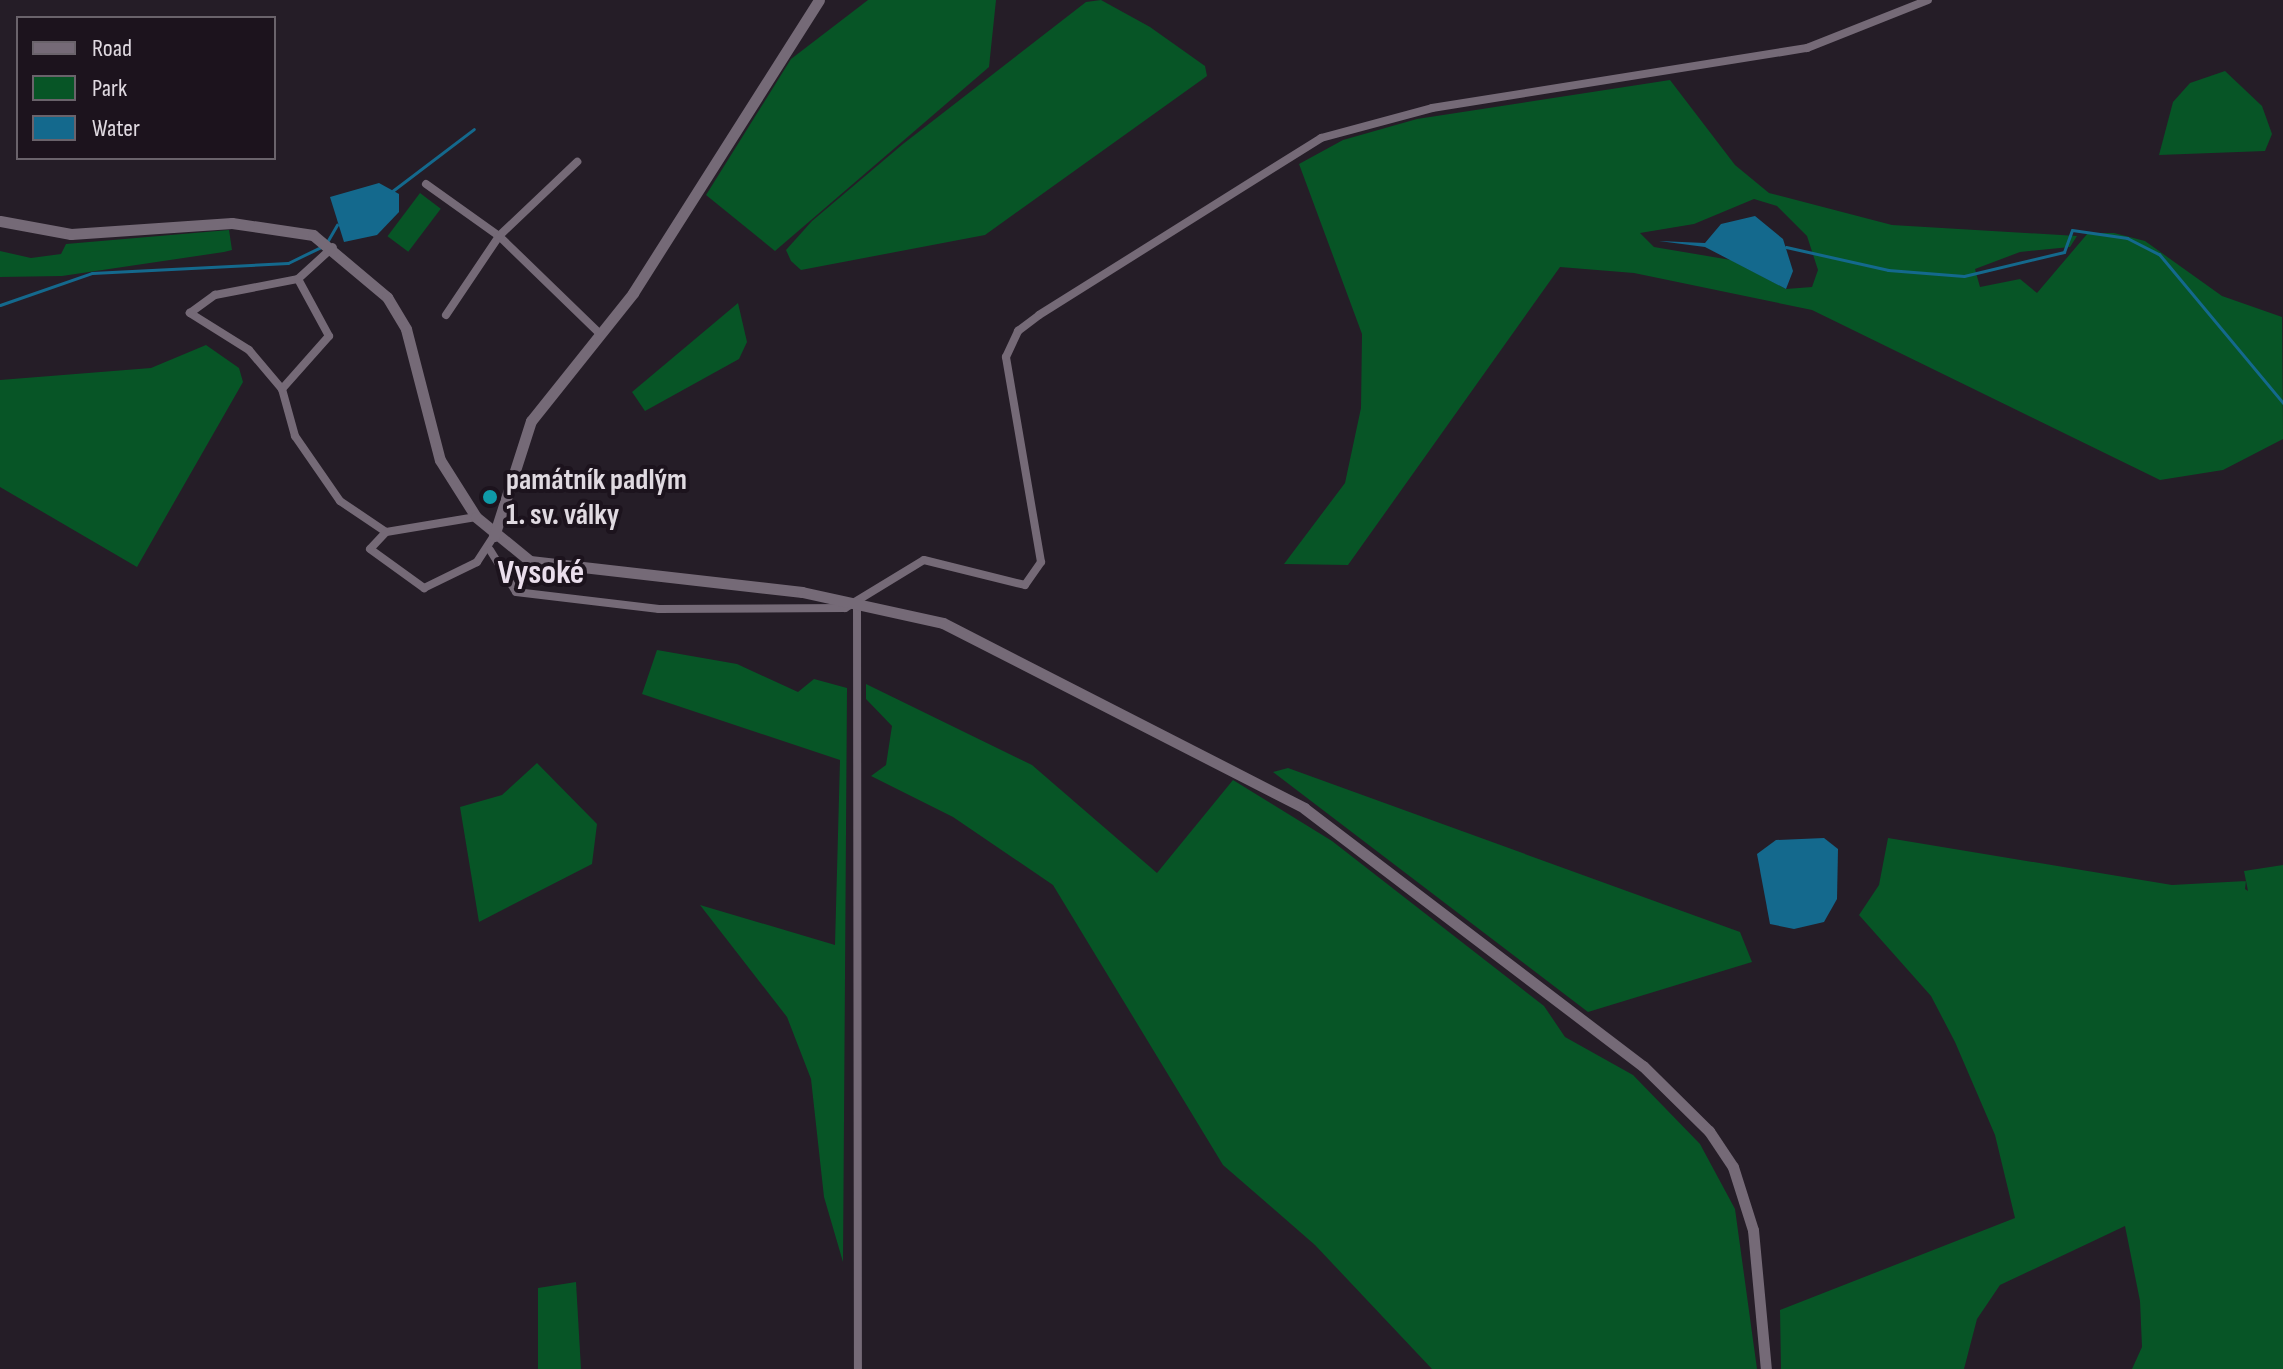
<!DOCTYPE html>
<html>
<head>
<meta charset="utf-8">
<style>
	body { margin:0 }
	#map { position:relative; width:2283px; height:1369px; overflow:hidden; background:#251d27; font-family:"Sofia Sans Condensed",sans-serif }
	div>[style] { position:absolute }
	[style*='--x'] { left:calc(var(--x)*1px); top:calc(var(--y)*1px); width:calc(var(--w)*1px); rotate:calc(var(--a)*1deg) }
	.green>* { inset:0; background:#075526; transform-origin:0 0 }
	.water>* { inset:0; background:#14698d }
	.stream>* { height:3px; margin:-1.5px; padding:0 1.5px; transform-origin:1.5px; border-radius:1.5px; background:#14698d }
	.street>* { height:8px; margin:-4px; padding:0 4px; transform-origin:4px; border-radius:4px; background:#756a77 }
	.secondary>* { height:11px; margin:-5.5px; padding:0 5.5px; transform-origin:5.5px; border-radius:5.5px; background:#756a77 }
	.dots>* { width:22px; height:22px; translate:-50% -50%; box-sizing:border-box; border:4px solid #1c131d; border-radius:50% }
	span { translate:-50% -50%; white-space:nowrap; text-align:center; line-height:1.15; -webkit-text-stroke:8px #1c131d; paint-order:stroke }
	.poi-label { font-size:30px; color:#e0dae1; font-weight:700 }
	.left { translate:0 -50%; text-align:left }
	.quarter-label { font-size:34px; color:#eadeec; font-weight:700 }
	.legend { position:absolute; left:16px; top:16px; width:260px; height:144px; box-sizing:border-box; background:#1c131d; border:2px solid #6a636b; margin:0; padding:10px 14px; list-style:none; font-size:24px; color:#e0dae1 }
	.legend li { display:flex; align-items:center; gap:16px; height:40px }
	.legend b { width:40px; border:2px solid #6a636b }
</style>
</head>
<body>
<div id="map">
	<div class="green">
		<div style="clip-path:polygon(868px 0,996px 0,989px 67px,775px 251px,706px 195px,791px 59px)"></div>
		<div style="clip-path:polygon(1101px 0,1150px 27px,1205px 66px,1207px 76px,985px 235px,801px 270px,791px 261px,786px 250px,812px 221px,903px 144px,1086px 2px)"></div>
		<div style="clip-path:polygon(2225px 71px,2262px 106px,2272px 134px,2265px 151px,2159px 155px,2173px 102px,2190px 83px)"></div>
		<div style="clip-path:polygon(evenodd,1670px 80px,1735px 165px,1769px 193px,1892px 225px,2077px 236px,2070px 247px,2020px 252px,1975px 269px,1980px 287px,2020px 279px,2037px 293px,2088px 233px,2114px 233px,2145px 241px,2222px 296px,2282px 317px,2283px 439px,2223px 470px,2160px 480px,1812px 310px,1634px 273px,1560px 267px,1348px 565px,1284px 564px,1345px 483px,1361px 408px,1362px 334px,1299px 164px,1343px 140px,1417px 119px,1670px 80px,1754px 199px,1777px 206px,1807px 236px,1818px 270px,1812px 287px,1786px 289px,1731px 260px,1654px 247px,1640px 233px,1694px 224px,1754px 199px)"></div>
		<div style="left:420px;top:193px;width:26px;height:54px;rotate:37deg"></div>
		<div style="clip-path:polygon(229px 230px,232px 250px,224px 252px,62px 276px,0 277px,0 251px,31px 258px,61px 254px,66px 244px)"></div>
		<div style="clip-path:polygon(738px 303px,747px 342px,739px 359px,645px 411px,632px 392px)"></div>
		<div style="clip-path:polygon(206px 345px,239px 368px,243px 382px,137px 567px,0 487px,0 380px,151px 368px)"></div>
		<div style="clip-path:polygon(657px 650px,737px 664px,798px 692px,814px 679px,847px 688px,843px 1262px,824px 1197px,811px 1079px,787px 1017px,700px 905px,835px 945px,840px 760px,642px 694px)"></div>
		<div style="clip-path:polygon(866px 684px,1032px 765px,1157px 873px,1233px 780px,1332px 841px,1544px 1006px,1565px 1037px,1633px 1075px,1700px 1144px,1735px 1209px,1757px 1369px,1432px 1369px,1315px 1245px,1223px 1165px,1053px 885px,953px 817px,871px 776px,886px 765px,892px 726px,866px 699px)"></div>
		<div style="clip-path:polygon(537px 763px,597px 824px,592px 864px,479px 922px,460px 807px,502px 795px)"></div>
		<div style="clip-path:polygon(1288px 768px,1740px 932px,1752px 962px,1588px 1012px,1273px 772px)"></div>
		<div style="clip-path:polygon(1888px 838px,2172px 885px,2246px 881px,2245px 889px,2248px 891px,2244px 871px,2283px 865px,2283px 1369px,2132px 1369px,2142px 1347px,2140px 1301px,2125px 1226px,2000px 1285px,1977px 1319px,1964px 1369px,1781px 1369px,1780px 1310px,2015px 1218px,1995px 1135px,1955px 1042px,1931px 996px,1859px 915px,1879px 885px)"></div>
		<div style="clip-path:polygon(576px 1282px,581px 1369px,538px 1369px,538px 1288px)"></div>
	</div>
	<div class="water">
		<div style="clip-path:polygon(379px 183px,399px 194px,399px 212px,377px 235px,344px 242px,330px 197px)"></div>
		<div style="clip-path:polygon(1755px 216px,1783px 239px,1793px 271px,1786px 289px,1705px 247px,1659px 241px,1705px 243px,1721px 224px)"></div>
		<div style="clip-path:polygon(1776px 840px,1824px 838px,1838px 849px,1837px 899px,1824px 922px,1794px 929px,1770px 924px,1757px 854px)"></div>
	</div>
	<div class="stream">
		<div style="--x:391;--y:192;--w:104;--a:-37.2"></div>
		<div style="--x:327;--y:242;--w:20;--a:-60"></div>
		<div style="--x:1786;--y:247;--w:105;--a:12.7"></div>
		<div style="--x:1888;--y:270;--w:76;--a:4.5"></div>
		<div style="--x:1964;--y:276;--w:103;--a:-13.5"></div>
		<div style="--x:2064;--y:252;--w:23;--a:-70"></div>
		<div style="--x:2072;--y:230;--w:56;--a:8.3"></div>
		<div style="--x:2127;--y:238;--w:36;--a:27"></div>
		<div style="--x:2159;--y:254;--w:194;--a:50.2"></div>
		<div style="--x:0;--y:305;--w:97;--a:-19.2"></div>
		<div style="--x:92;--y:273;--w:196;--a:-2.9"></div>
		<div style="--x:288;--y:263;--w:37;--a:-26"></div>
	</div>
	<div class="street">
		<div style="--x:426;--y:184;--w:90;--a:35.5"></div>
		<div style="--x:499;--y:236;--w:141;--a:44.1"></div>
		<div style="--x:298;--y:279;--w:65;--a:61.5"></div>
		<div style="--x:329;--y:336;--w:71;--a:131.6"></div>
		<div style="--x:282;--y:389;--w:49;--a:74.5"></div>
		<div style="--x:295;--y:436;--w:79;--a:55.3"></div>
		<div style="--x:340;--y:501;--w:55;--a:34"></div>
		<div style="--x:446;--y:315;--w:95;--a:-56.1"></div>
		<div style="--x:499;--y:236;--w:108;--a:-43.5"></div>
		<div style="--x:282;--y:389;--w:51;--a:-130.2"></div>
		<div style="--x:249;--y:350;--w:70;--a:-147.9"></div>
		<div style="--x:190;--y:313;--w:31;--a:-36"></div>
		<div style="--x:215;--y:295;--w:85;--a:-10.9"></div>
		<div style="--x:298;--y:279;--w:47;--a:-42.4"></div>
		<div style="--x:476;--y:517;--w:91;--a:170.5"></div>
		<div style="--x:386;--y:532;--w:23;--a:133"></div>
		<div style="--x:370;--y:549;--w:67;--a:35.8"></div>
		<div style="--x:424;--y:588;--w:59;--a:-26.1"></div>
		<div style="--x:477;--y:562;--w:31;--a:-57"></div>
		<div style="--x:490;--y:550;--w:49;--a:58.2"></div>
		<div style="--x:516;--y:592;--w:144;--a:6.8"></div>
		<div style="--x:659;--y:609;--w:186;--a:-0.3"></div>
		<div style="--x:845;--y:608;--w:92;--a:-31.3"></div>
		<div style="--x:924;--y:560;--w:104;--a:13.9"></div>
		<div style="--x:1025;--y:585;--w:28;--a:-55"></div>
		<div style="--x:1041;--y:562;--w:208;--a:-99.7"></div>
		<div style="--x:1006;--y:357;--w:29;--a:-65"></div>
		<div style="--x:1018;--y:331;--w:26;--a:-37"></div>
		<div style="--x:1039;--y:315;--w:333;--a:-32.1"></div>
		<div style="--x:1321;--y:138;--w:115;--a:-15.1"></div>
		<div style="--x:1432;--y:108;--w:380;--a:-9.1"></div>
		<div style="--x:1807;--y:48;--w:130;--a:-21.6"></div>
		<div style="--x:857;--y:602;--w:767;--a:89.93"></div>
	</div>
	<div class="secondary">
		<div style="--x:0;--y:221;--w:72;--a:10.4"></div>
		<div style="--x:71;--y:234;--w:161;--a:-3.9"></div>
		<div style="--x:232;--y:223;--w:82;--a:8.4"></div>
		<div style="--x:313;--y:235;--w:97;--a:40"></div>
		<div style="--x:387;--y:297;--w:37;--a:59"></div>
		<div style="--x:406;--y:329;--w:135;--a:75.5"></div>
		<div style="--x:440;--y:460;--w:67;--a:57.7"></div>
		<div style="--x:476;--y:517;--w:70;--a:39.2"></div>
		<div style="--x:530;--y:561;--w:274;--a:6.5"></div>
		<div style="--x:802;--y:592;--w:144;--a:12.4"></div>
		<div style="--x:943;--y:623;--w:406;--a:27.1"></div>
		<div style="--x:1304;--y:808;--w:426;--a:37.3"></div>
		<div style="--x:1643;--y:1066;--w:93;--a:44.6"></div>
		<div style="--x:1709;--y:1131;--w:43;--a:56.3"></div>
		<div style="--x:1733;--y:1167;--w:66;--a:72.4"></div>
		<div style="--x:1753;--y:1230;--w:140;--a:84.7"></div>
		<div style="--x:494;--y:536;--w:121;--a:-72.2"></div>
		<div style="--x:531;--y:421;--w:164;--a:-51.4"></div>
		<div style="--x:633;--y:293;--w:347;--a:-57.6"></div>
	</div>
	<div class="dots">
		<div style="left:490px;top:497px;background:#0f9aa8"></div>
	</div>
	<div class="poi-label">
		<span class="left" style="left:506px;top:497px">památník padlým<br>1. sv. války</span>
	</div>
	<div class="quarter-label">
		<span style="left:541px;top:573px">Vysoké</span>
	</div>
	<ul class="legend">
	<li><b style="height:10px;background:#756a77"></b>Road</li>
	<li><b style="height:22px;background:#075526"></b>Park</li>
	<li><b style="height:22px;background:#14698d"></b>Water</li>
	</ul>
</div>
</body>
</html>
